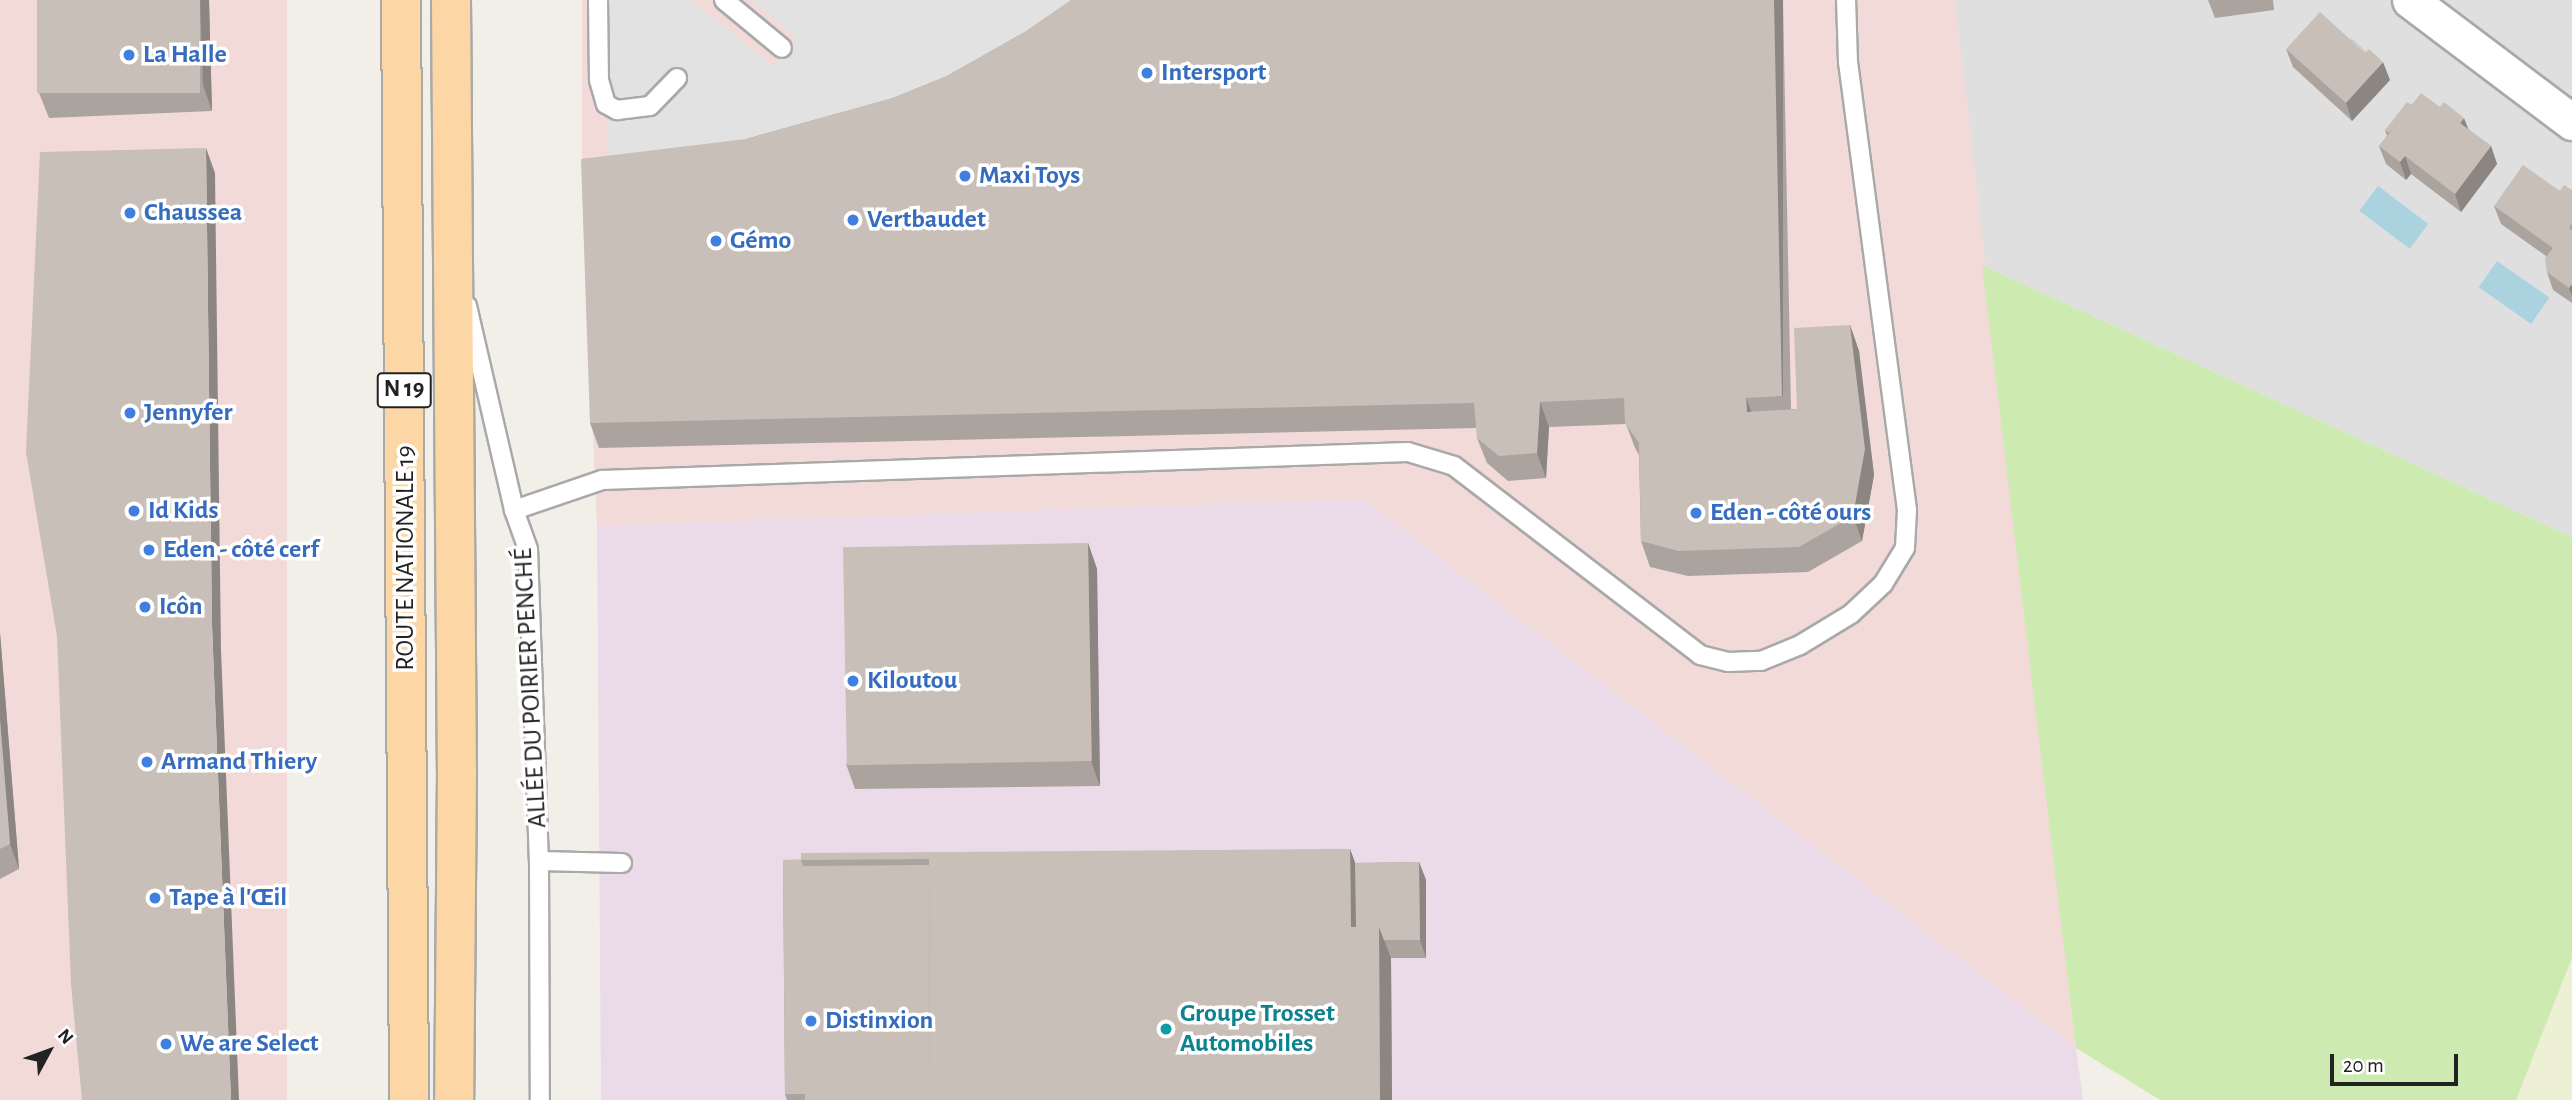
<!DOCTYPE html>
<html>
<head>
<meta charset="utf-8">
<style>
	body { margin:0 }
	#map { position:relative; width:2572px; height:1100px; overflow:hidden; background:#f2efe9; font-family:"Alegreya Sans",sans-serif }
	div>[style] { position:absolute }
	[style*='--x'] { left:calc(var(--x)*1px); top:calc(var(--y)*1px); width:calc(var(--w)*1px); rotate:calc(var(--a)*1deg) }
	.residential>* { inset:0; background:#e0dfdf }
	.commercial>* { inset:0; background:#f2dad9; transform-origin:0 0 }
	.industrial>* { inset:0; background:#ebdbe8 }
	.farmland>* { inset:0; background:#eef0d5 }
	.grass>* { inset:0; background:#cdebb0 }
	.parking>* { inset:0; background:#e2e2e2 }
	.water>* { inset:0; background:#aad3df; transform-origin:0 0 }
	.roads { filter:drop-shadow(2px 0 #a9a9a9) drop-shadow(-2px 0 #a9a9a9) drop-shadow(0 2px #a9a9a9) drop-shadow(0 -2px #a9a9a9) }
	.service>* { height:18px; margin:-9px; padding:0 9px; transform-origin:9px; border-radius:9px; background:#fff }
	.minor>* { height:35px; margin:-17.5px; padding:0 17.5px; transform-origin:17.5px; border-radius:17.5px; background:#fff }
	.primary>* { height:38px; margin:-19px; padding:0 19px; transform-origin:19px; border-radius:19px; background:#fcd6a4 }
	.wall>* { inset:0; background:#aba49e }
	.shaded-wall>* { inset:0; background:#8b8681; transform-origin:0 0 }
	.building>* { inset:0; background:#c7bfb8; transform-origin:0 0 }
	.dots>* { width:19px; height:19px; translate:-50% -50%; box-sizing:border-box; border:4px solid #fff; border-radius:50% }
	span { translate:-50% -50%; white-space:nowrap; text-align:center; line-height:1.15; -webkit-text-stroke:7px #fff; paint-order:stroke }
	.shield-label span { padding:2px 5px; background:#fff; border:2px solid; border-radius:5px; -webkit-text-stroke-width:0 }
	.shield-label { font-size:24px; color:#222; font-weight:700 }
	.shop-label { font-size:26px; color:#366cbe; font-weight:700 }
	.left { translate:0 -50%; text-align:left }
	.street-label { font-size:26px; color:#222 }
	.culture-label { font-size:26px; color:#0d838f; font-weight:700 }
	.north { position:absolute; left:14px; top:1016px; width:70px; height:70px; -webkit-text-stroke:5px #fff; paint-order:stroke; rotate:49deg; font-size:19px; font-weight:700; line-height:28px; text-align:center; color:#222 }
	.north::after { content:''; display:block; margin:auto; width:24px; height:32px; background:#222; clip-path:polygon(50% 0,100% 100%,50% 72%,0 100%) }
	.scale { position:absolute; left:2330px; top:1054px; width:128px; height:32px; box-sizing:border-box; border:4px solid #222; border-top:0; padding-left:9px; font-size:21px; line-height:24px; white-space:nowrap; color:#222; -webkit-text-stroke:5px #fff; paint-order:stroke }
</style>
</head>
<body>
<div id="map">
	<div class="residential">
		<div style="clip-path:polygon(1955px 0,2572px 0,2572px 537px,1982px 265px)"></div>
	</div>
	<div class="commercial">
		<div style="left:0;top:0;width:287px;height:1100px"></div>
		<div style="clip-path:polygon(582px 0,1955px 0,2076px 1048px,1363px 499px,597px 526px,582px 186px)"></div>
	</div>
	<div class="industrial">
		<div style="clip-path:polygon(1363px 499px,2076px 1048px,2083px 1100px,601px 1100px,597px 526px)"></div>
	</div>
	<div class="farmland">
		<div style="clip-path:polygon(2572px 958px,2572px 1100px,2516px 1100px)"></div>
	</div>
	<div class="grass">
		<div style="clip-path:polygon(1982px 265px,2572px 537px,2572px 958px,2516px 1100px,2160px 1100px,2076px 1048px)"></div>
	</div>
	<div class="parking">
		<div style="clip-path:polygon(605px 0,690px 0,774px 67px,795px 36px,752px 0,1094px 0,950px 93px,608px 172px)"></div>
	</div>
	<div class="water">
		<div style="left:2378px;top:186px;width:63px;height:31px;rotate:37deg"></div>
		<div style="left:2497px;top:261px;width:64px;height:32px;rotate:35deg"></div>
	</div>
	<div class="roads">
		<div class="service">
			<div style="--x:598;--y:0;--w:80;--a:89.3"></div>
			<div style="--x:599;--y:80;--w:25;--a:74"></div>
			<div style="--x:606;--y:104;--w:13;--a:29"></div>
			<div style="--x:617;--y:110;--w:33;--a:-7"></div>
			<div style="--x:650;--y:106;--w:39;--a:-46"></div>
			<div style="--x:724;--y:0;--w:75;--a:39.6"></div>
			<div style="--x:467;--y:306;--w:209;--a:77"></div>
			<div style="--x:514;--y:510;--w:41;--a:70.3"></div>
			<div style="--x:528;--y:549;--w:312;--a:88"></div>
			<div style="--x:539;--y:861;--w:239;--a:89.8"></div>
			<div style="--x:514;--y:510;--w:93;--a:-18.8"></div>
			<div style="--x:602;--y:480;--w:806;--a:-1.99"></div>
			<div style="--x:1408;--y:452;--w:48;--a:16.9"></div>
			<div style="--x:1454;--y:466;--w:310;--a:37.5"></div>
			<div style="--x:1700;--y:655;--w:29;--a:14"></div>
			<div style="--x:1728;--y:662;--w:33;--a:-2"></div>
			<div style="--x:1761;--y:661;--w:42;--a:-22.3"></div>
			<div style="--x:1800;--y:645;--w:60;--a:-31.3"></div>
			<div style="--x:1851;--y:614;--w:44;--a:-43.2"></div>
			<div style="--x:1883;--y:584;--w:42;--a:-58.6"></div>
			<div style="--x:1905;--y:548;--w:38;--a:-87"></div>
			<div style="--x:1907;--y:510;--w:452;--a:-97.5"></div>
			<div style="--x:1848;--y:62;--w:62;--a:-91.8"></div>
			<div style="--x:539;--y:861;--w:83;--a:1.4"></div>
		</div>
		<div class="minor">
			<div style="--x:2410;--y:0;--w:203;--a:37"></div>
		</div>
		<div class="primary">
			<div style="--x:401;--y:0;--w:1100;--a:89.58"></div>
			<div style="--x:451;--y:0;--w:773;--a:89.56"></div>
			<div style="--x:457;--y:773;--w:327;--a:90.5"></div>
		</div>
	</div>
	<div class="wall">
		<div style="clip-path:polygon(209px 0,212px 111px,49px 118px,39px 93px)"></div>
		<div style="clip-path:polygon(1783px 0,1791px 409px,1797px 409px,1850px 325px,1859px 351px,1874px 475px,1862px 541px,1808px 572px,1688px 576px,1650px 567px,1641px 541px,1639px 455px,1635px 448px,1626px 424px,1549px 427px,1546px 478px,1508px 481px,1487px 463px,1477px 438px,1477px 428px,599px 448px,590px 423px,746px 139px,893px 98px,947px 76px,1023px 33px)"></div>
		<div style="clip-path:polygon(2208px 0,2273px 0,2274px 10px,2215px 18px)"></div>
		<div style="clip-path:polygon(2286px 49px,2390px 80px,2352px 121px,2293px 67px)"></div>
		<div style="clip-path:polygon(2412px 105px,2468px 129px,2491px 146px,2497px 164px,2461px 212px,2411px 174px,2406px 180px,2386px 164px,2379px 146px,2387px 136px,2385px 130px)"></div>
		<div style="clip-path:polygon(2572px 190px,2572px 303px,2553px 290px,2547px 272px,2546px 256px,2501px 224px,2494px 206px,2560px 191px)"></div>
		<div style="clip-path:polygon(1088px 543px,1097px 569px,1100px 786px,855px 789px,846px 764px)"></div>
		<div style="clip-path:polygon(0 633px,19px 869px,0 879px)"></div>
		<div style="clip-path:polygon(1350px 849px,1355px 863px,1419px 862px,1426px 880px,1426px 958px,1391px 958px,1392px 1100px,787px 1100px,785px 1094px,783px 860px)"></div>
	</div>
	<div class="shaded-wall">
		<div style="clip-path:polygon(200px 0,209px 0,212px 111px,203px 85px)"></div>
		<div style="left:1774px;top:0;width:9px;height:396px"></div>
		<div style="clip-path:polygon(2383px 62px,2390px 80px,2352px 121px,2346px 103px)"></div>
		<div style="clip-path:polygon(2464px 118px,2471px 136px,2460px 123px)"></div>
		<div style="clip-path:polygon(2491px 146px,2497px 164px,2461px 212px,2455px 194px)"></div>
		<div style="clip-path:polygon(206px 148px,215px 173px,221px 650px,239px 1100px,231px 1100px,212px 625px)"></div>
		<div style="clip-path:polygon(2405px 156px,2411px 174px,2406px 180px,2400px 162px)"></div>
		<div style="clip-path:polygon(2572px 284px,2572px 296px,2569px 288px)"></div>
		<div style="clip-path:polygon(1850px 325px,1859px 351px,1874px 475px,1862px 541px,1853px 516px)"></div>
		<div style="clip-path:polygon(1746px 398px,1756px 423px,1747px 412px)"></div>
		<div style="clip-path:polygon(1540px 402px,1549px 427px,1546px 478px,1537px 453px)"></div>
		<div style="clip-path:polygon(1088px 543px,1097px 569px,1100px 786px,1091px 761px)"></div>
		<div style="clip-path:polygon(0 633px,19px 869px,10px 844px,0 720px)"></div>
		<div style="clip-path:polygon(1350px 849px,1362px 881px,1362px 940px,1351px 927px)"></div>
		<div style="clip-path:polygon(1419px 862px,1426px 880px,1426px 958px,1420px 940px)"></div>
		<div style="clip-path:polygon(1379px 927px,1391px 958px,1392px 1100px,1380px 1100px)"></div>
	</div>
	<div class="building">
		<div style="left:37px;top:0;width:163px;height:93px"></div>
		<div style="clip-path:polygon(1071px 0,1774px 0,1782px 396px,1746px 398px,1747px 412px,1797px 409px,1794px 328px,1850px 325px,1865px 449px,1853px 516px,1799px 547px,1678px 551px,1641px 541px,1639px 443px,1625px 423px,1624px 398px,1540px 402px,1537px 453px,1499px 456px,1477px 438px,1474px 403px,590px 423px,581px 159px,746px 139px,893px 98px,947px 76px,1023px 33px)"></div>
		<div style="clip-path:polygon(2320px 12px,2365px 53px,2369px 49px,2383px 62px,2346px 103px,2286px 49px)"></div>
		<div style="left:2351px;top:38px;width:21px;height:1px;rotate:43deg"></div>
		<div style="clip-path:polygon(2421px 93px,2440px 107px,2444px 102px,2464px 118px,2460px 123px,2491px 146px,2455px 194px,2405px 156px,2400px 162px,2379px 146px)"></div>
		<div style="clip-path:polygon(2407px 102px,2412px 105px,2389px 133px,2385px 130px)"></div>
		<div style="clip-path:polygon(206px 148px,212px 625px,231px 1100px,82px 1100px,71px 984px,57px 636px,26px 452px,40px 152px)"></div>
		<div style="clip-path:polygon(2523px 165px,2560px 191px,2564px 185px,2572px 190px,2572px 223px,2569px 228px,2572px 230px,2572px 284px,2569px 288px,2547px 272px,2545px 258px,2553px 248px,2494px 206px)"></div>
		<div style="left:1088px;top:543px;width:218px;height:245px;rotate:89deg"></div>
		<div style="clip-path:polygon(0 720px,10px 844px,0 849px)"></div>
		<div style="clip-path:polygon(1350px 849px,1351px 927px,1379px 927px,1380px 1100px,930px 1100px,929px 859px,801px 860px,801px 853px)"></div>
		<div style="clip-path:polygon(783px 860px,801px 860px,803px 866px,929px 865px,930px 1100px,805px 1100px,805px 1094px,785px 1094px)"></div>
		<div style="clip-path:polygon(1419px 862px,1420px 940px,1384px 940px,1379px 927px,1356px 927px,1355px 863px)"></div>
	</div>
	<div class="dots">
		<div style="left:129px;top:55px;background:#3f7fe0"></div>
		<div style="left:1147px;top:73px;background:#3f7fe0"></div>
		<div style="left:965px;top:176px;background:#3f7fe0"></div>
		<div style="left:130px;top:213px;background:#3f7fe0"></div>
		<div style="left:853px;top:220px;background:#3f7fe0"></div>
		<div style="left:716px;top:241px;background:#3f7fe0"></div>
		<div style="left:130px;top:413px;background:#3f7fe0"></div>
		<div style="left:134px;top:511px;background:#3f7fe0"></div>
		<div style="left:1696px;top:513px;background:#3f7fe0"></div>
		<div style="left:149px;top:550px;background:#3f7fe0"></div>
		<div style="left:145px;top:607px;background:#3f7fe0"></div>
		<div style="left:853px;top:681px;background:#3f7fe0"></div>
		<div style="left:147px;top:762px;background:#3f7fe0"></div>
		<div style="left:155px;top:898px;background:#3f7fe0"></div>
		<div style="left:811px;top:1021px;background:#3f7fe0"></div>
		<div style="left:1166px;top:1029px;background:#0f9aa8"></div>
		<div style="left:166px;top:1044px;background:#3f7fe0"></div>
	</div>
	<div class="shield-label">
		<span style="left:404px;top:390px">N 19</span>
	</div>
	<div class="shop-label">
		<span class="left" style="left:143px;top:55px">La Halle</span>
		<span class="left" style="left:1161px;top:73px">Intersport</span>
		<span class="left" style="left:979px;top:176px">Maxi Toys</span>
		<span class="left" style="left:144px;top:213px">Chaussea</span>
		<span class="left" style="left:867px;top:220px">Vertbaudet</span>
		<span class="left" style="left:730px;top:241px">Gémo</span>
		<span class="left" style="left:144px;top:413px">Jennyfer</span>
		<span class="left" style="left:148px;top:511px">Id Kids</span>
		<span class="left" style="left:1710px;top:513px">Eden - côté ours</span>
		<span class="left" style="left:163px;top:550px">Eden - côté cerf</span>
		<span class="left" style="left:159px;top:607px">Icôn</span>
		<span class="left" style="left:867px;top:681px">Kiloutou</span>
		<span class="left" style="left:161px;top:762px">Armand Thiery</span>
		<span class="left" style="left:169px;top:898px">Tape à l'Œil</span>
		<span class="left" style="left:825px;top:1021px">Distinxion</span>
		<span class="left" style="left:180px;top:1044px">We are Select</span>
	</div>
	<div class="street-label">
		<span style="left:406px;top:558px;rotate:-90deg">ROUTE NATIONALE 19</span>
		<span style="left:531px;top:688px;rotate:-93deg">ALLÉE DU POIRIER PENCHÉ</span>
	</div>
	<div class="culture-label">
		<span class="left" style="left:1180px;top:1029px">Groupe Trosset<br>Automobiles</span>
	</div>
	<div class="north">N</div>
	<div class="scale">20 m</div>
</div>
</body>
</html>
